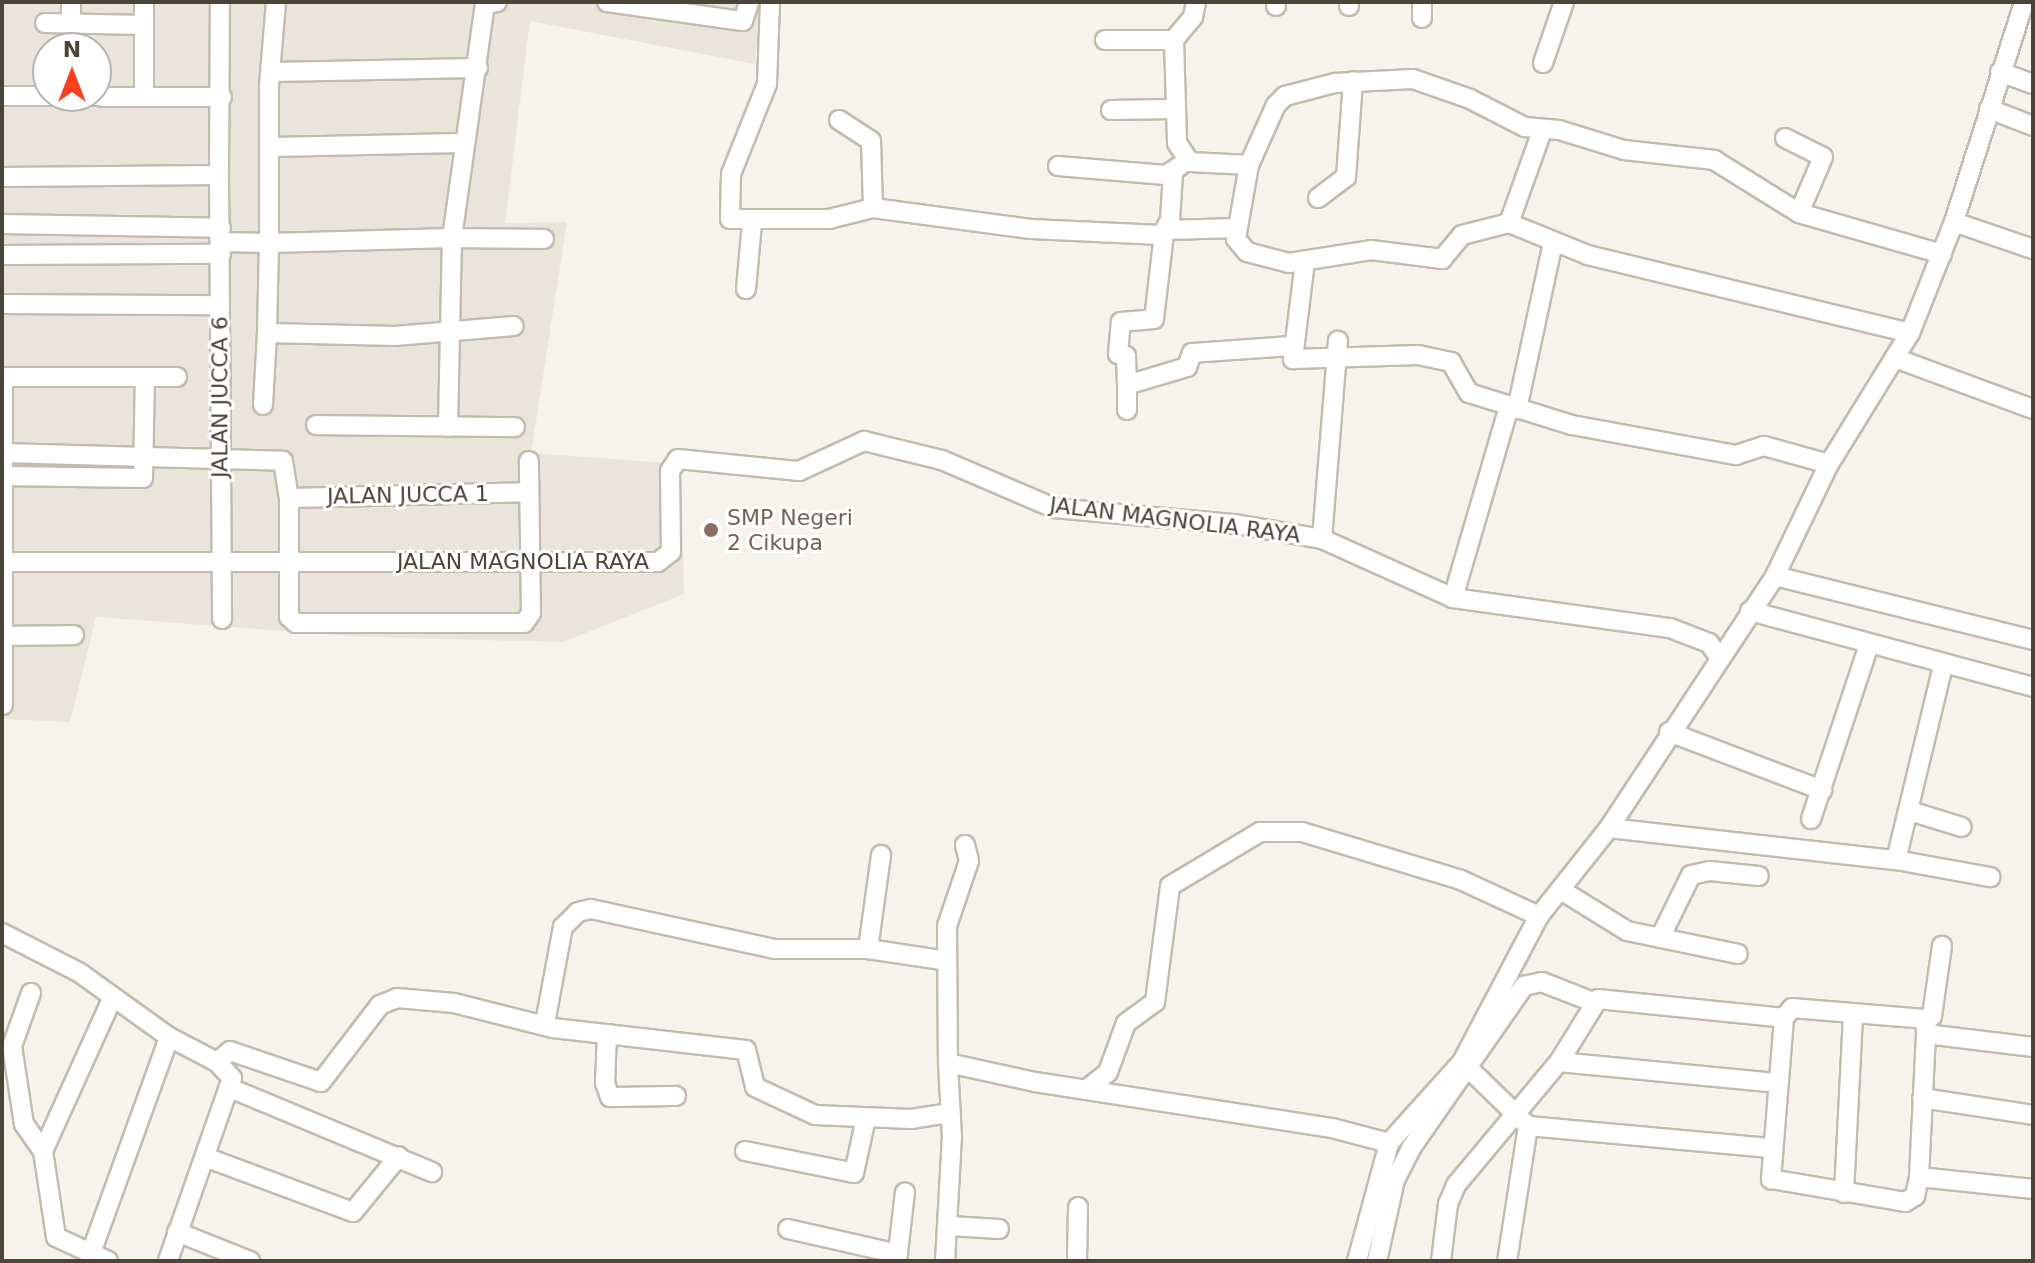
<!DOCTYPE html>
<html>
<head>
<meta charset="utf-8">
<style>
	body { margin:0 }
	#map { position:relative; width:2035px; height:1263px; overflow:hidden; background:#f6f3ec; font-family:"DejaVu Sans",sans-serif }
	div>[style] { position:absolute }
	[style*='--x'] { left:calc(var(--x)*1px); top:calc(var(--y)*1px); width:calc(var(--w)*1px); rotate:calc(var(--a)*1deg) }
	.residential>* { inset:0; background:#eae5da }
	.roads { filter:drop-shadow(2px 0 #c2bbae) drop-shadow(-2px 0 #c2bbae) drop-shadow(0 2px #c2bbae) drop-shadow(0 -2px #c2bbae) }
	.minor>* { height:18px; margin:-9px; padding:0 9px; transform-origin:9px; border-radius:9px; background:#fff }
	.dots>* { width:22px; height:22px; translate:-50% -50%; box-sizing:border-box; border:4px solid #fff; border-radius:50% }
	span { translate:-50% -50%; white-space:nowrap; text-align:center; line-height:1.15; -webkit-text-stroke:6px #fff; paint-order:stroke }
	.street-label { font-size:22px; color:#4b4439 }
	.education-label { font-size:22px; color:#785e54 }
	.left { translate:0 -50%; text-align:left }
	.frame { position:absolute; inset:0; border:4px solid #4b4439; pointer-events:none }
	.north { position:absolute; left:32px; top:32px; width:80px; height:80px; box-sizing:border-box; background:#fff; border:2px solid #b7b4b0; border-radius:50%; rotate:0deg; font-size:22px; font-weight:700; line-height:32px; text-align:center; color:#4b4439 }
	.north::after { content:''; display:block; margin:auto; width:28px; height:36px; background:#fc3f1d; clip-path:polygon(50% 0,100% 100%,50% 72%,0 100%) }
</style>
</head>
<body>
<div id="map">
	<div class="residential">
		<div style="clip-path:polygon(evenodd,2px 2px,760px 2px,755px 64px,530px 21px,505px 223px,567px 222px,531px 453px,681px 464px,684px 594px,563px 642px,366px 637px,96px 617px,70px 722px,2px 719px,2px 2px,48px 48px,96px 48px,96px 96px,48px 96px,48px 48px)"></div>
	</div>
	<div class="roads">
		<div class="minor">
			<div style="--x:276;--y:2;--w:84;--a:94.8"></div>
			<div style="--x:269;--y:86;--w:157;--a:90"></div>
			<div style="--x:269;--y:243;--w:183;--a:-1.6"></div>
			<div style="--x:452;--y:238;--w:236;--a:-82"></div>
			<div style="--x:485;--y:4;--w:12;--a:-9"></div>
			<div style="--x:607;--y:2;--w:137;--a:8"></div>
			<div style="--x:743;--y:21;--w:20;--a:-72"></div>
			<div style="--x:770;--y:2;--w:82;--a:92.1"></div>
			<div style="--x:767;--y:84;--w:97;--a:111.8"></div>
			<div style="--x:731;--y:174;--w:45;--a:91.3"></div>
			<div style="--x:730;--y:219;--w:99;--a:0"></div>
			<div style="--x:829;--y:219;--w:45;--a:-14"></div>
			<div style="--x:873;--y:208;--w:159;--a:7.6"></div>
			<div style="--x:1031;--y:229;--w:131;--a:2.6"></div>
			<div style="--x:1162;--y:235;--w:17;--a:-62"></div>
			<div style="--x:1170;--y:220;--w:47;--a:-86.3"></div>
			<div style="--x:1196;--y:2;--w:15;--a:101"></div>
			<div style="--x:1193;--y:17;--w:30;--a:130"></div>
			<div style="--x:1174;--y:40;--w:103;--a:88.3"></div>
			<div style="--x:1177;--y:143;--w:23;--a:56"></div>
			<div style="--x:1190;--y:162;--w:59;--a:2.9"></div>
			<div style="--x:1249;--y:165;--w:66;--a:-65.8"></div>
			<div style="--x:1276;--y:105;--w:13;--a:-45"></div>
			<div style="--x:1285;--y:96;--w:52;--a:-14.6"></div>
			<div style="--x:1335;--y:83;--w:78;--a:-2.9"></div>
			<div style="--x:1413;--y:79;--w:60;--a:19.3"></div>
			<div style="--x:1470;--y:99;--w:62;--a:27"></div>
			<div style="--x:1525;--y:127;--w:34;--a:5"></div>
			<div style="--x:1559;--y:130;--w:68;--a:17.1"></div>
			<div style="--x:1624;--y:150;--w:91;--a:6.3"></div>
			<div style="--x:1714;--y:160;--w:100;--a:31.9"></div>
			<div style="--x:1799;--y:213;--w:149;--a:16"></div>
			<div style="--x:1276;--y:2;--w:4;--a:90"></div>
			<div style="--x:1349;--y:2;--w:4;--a:90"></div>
			<div style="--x:1422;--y:2;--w:16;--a:90"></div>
			<div style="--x:45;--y:23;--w:99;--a:1.2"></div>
			<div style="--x:71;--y:23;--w:21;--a:-90"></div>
			<div style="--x:1105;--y:40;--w:69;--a:0"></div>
			<div style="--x:1543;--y:63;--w:65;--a:-71"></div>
			<div style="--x:271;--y:72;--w:207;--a:-1.1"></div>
			<div style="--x:2000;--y:72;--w:35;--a:20"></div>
			<div style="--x:2;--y:96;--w:220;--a:0.3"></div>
			<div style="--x:144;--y:96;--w:94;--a:-90"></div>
			<div style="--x:1989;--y:109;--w:47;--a:21.1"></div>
			<div style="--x:1111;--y:110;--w:62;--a:-0.9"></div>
			<div style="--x:839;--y:120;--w:38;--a:33"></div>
			<div style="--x:871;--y:141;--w:67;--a:88.3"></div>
			<div style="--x:1785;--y:138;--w:42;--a:26.6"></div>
			<div style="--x:1823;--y:157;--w:61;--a:113.2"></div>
			<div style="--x:269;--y:147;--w:194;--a:-1.2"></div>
			<div style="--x:1249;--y:165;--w:75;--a:100"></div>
			<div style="--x:1236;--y:239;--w:17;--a:50"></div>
			<div style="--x:1247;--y:252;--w:43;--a:14.7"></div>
			<div style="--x:1289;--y:263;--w:83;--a:-9"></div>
			<div style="--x:1371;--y:250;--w:72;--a:7.2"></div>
			<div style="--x:1442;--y:259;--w:31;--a:-50"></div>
			<div style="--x:1462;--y:235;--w:49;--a:-14.3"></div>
			<div style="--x:1509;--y:223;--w:98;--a:-70.3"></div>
			<div style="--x:1058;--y:166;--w:108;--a:4.8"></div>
			<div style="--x:1166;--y:175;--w:17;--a:-33"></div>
			<div style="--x:219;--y:175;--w:444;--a:89.6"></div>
			<div style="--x:2;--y:177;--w:217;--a:-0.5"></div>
			<div style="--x:219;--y:175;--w:173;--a:-89.7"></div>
			<div style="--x:1318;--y:198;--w:35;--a:-37"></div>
			<div style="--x:1346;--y:177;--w:96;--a:-85.8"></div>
			<div style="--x:1954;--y:222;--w:83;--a:18.9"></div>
			<div style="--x:1509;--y:223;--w:85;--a:22.1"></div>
			<div style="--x:1588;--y:255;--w:331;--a:13.6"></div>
			<div style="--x:2;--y:224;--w:219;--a:1"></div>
			<div style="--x:1167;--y:230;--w:70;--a:-1.6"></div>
			<div style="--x:221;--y:242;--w:48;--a:1.2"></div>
			<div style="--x:269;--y:243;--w:90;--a:91.3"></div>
			<div style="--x:267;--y:333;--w:128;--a:1.3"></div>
			<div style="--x:395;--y:336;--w:119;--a:-4.8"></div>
			<div style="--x:2;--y:255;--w:219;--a:-0.3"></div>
			<div style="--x:1305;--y:261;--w:99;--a:97"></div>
			<div style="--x:1293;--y:359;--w:125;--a:-1.8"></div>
			<div style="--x:1418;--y:355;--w:34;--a:12"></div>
			<div style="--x:1451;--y:362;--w:36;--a:60"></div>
			<div style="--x:1469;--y:393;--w:108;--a:17.3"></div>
			<div style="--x:1572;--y:425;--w:167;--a:10.4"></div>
			<div style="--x:1736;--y:455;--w:29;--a:-18"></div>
			<div style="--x:1764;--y:446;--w:67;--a:15.5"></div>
			<div style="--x:746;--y:289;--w:66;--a:-84.8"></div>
			<div style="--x:2;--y:304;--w:218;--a:0.3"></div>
			<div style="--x:1895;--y:358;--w:147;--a:20.3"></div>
			<div style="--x:2;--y:377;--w:175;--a:0"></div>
			<div style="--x:1127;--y:385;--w:29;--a:-92"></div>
			<div style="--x:1126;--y:356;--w:8;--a:-166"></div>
			<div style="--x:1118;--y:354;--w:32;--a:-85"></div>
			<div style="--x:1121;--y:322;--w:33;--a:-5"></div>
			<div style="--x:1154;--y:319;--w:86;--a:-83.3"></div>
			<div style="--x:263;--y:405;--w:72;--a:-86.8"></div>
			<div style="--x:1517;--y:409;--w:170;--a:-77.8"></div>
			<div style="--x:1127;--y:410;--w:25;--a:-90"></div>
			<div style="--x:1127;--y:385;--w:63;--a:-16.7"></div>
			<div style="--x:1187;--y:367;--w:15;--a:-70"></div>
			<div style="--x:1192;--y:353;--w:101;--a:-4"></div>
			<div style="--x:316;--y:425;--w:199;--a:0.6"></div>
			<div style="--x:448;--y:427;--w:189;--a:-88.8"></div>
			<div style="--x:452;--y:238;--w:92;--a:0.6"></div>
			<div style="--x:3;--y:453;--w:280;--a:1.6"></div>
			<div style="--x:283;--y:461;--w:37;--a:81"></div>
			<div style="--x:289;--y:498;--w:119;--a:90"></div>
			<div style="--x:289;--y:617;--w:9;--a:41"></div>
			<div style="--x:296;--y:623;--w:228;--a:0"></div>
			<div style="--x:524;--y:623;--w:12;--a:-55"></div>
			<div style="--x:531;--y:613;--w:152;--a:-90.8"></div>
			<div style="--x:3;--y:476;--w:140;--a:0.8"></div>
			<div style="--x:143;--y:478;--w:101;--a:-88.9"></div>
			<div style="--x:289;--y:498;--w:238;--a:-1.4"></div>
			<div style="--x:1322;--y:539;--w:199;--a:-85.4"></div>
			<div style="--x:2;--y:562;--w:656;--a:0"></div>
			<div style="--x:658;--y:562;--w:16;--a:-38"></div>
			<div style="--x:671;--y:552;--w:81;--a:-90.7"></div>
			<div style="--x:670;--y:471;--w:14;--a:-56"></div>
			<div style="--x:678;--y:459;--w:122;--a:5.7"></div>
			<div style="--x:799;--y:471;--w:72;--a:-24.8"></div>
			<div style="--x:864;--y:441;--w:80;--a:13.7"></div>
			<div style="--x:942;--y:460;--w:122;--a:23.2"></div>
			<div style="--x:1054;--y:508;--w:182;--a:5.1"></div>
			<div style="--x:1235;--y:524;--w:88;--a:9.8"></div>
			<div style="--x:1322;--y:539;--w:144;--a:24.2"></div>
			<div style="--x:1453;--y:598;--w:219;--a:7.9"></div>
			<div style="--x:1670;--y:628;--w:42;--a:21"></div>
			<div style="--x:1709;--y:643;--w:17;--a:54"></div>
			<div style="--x:1775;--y:576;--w:266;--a:13.9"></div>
			<div style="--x:1453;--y:598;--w:200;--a:-73.7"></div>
			<div style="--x:1750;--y:611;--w:293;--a:15"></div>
			<div style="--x:3;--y:636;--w:71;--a:-0.8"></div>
			<div style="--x:3;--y:705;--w:328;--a:-90"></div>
			<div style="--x:1669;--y:732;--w:164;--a:20.8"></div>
			<div style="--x:1910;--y:811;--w:54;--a:17.1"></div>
			<div style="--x:1811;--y:819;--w:183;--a:-71.6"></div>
			<div style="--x:1609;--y:828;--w:289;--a:6.4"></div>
			<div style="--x:1896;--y:860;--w:96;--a:10.3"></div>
			<div style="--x:965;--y:845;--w:16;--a:76"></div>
			<div style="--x:969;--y:861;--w:69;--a:108.7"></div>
			<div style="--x:947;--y:926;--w:137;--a:89.6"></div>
			<div style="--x:948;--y:1063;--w:89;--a:12.3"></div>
			<div style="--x:1035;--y:1082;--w:301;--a:8.8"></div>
			<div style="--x:1332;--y:1128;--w:59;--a:14.7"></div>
			<div style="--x:1896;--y:860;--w:201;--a:-76.4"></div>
			<div style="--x:1561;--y:890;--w:78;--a:31.8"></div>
			<div style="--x:1627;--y:931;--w:113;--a:11.7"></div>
			<div style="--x:2;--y:933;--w:88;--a:27.1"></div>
			<div style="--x:80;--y:973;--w:110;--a:35.7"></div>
			<div style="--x:169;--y:1037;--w:54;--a:27.5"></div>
			<div style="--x:217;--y:1062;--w:22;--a:47"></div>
			<div style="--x:232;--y:1078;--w:194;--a:109.3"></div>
			<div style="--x:1660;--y:938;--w:70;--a:-63.8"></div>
			<div style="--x:1691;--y:875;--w:19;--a:-12"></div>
			<div style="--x:1710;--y:871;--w:49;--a:5.8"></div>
			<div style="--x:868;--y:949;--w:95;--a:-82.1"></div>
			<div style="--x:31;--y:993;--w:56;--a:109.7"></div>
			<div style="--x:12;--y:1046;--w:79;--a:81.3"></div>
			<div style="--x:24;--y:1124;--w:33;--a:55"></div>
			<div style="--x:1784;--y:1018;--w:162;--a:94.6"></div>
			<div style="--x:1771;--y:1179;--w:136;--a:9.7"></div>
			<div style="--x:1905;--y:1202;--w:12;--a:-31"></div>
			<div style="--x:1915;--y:1196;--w:19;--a:-78"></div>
			<div style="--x:1919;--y:1177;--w:143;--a:-87.2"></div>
			<div style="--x:1927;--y:1021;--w:7;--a:-45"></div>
			<div style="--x:1932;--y:1016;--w:71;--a:-81.9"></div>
			<div style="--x:545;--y:1023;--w:98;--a:-79.4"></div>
			<div style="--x:563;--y:927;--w:21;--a:-45"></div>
			<div style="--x:578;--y:912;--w:13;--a:-13"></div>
			<div style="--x:591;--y:909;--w:188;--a:12.3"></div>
			<div style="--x:775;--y:949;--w:93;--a:0"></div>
			<div style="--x:868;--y:949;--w:80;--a:8.6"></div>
			<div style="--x:607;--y:1034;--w:49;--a:92.3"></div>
			<div style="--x:605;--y:1083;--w:15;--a:70"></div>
			<div style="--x:610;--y:1097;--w:66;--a:-0.9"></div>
			<div style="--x:217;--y:1062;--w:17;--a:-40"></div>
			<div style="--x:230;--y:1051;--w:96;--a:18.8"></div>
			<div style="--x:321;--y:1082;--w:97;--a:-52.5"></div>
			<div style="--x:380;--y:1005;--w:18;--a:-22"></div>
			<div style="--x:397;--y:998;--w:57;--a:5"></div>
			<div style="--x:454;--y:1003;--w:102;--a:14.2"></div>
			<div style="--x:553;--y:1028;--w:194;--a:6.5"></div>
			<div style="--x:746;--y:1050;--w:38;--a:76"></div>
			<div style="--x:755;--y:1087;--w:66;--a:25"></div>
			<div style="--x:815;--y:1115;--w:96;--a:2.4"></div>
			<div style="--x:911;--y:1119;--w:38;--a:-9"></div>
			<div style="--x:1462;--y:1062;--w:92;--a:44.1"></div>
			<div style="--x:1528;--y:1126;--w:137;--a:98.8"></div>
			<div style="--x:1559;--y:1062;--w:218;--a:5.5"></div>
			<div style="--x:230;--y:1088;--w:219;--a:22.6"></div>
			<div style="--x:1086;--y:1090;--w:28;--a:-39"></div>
			<div style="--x:1108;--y:1072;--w:52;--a:-69.8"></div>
			<div style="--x:1126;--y:1023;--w:36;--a:-36"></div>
			<div style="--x:1155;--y:1002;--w:117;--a:-82.6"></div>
			<div style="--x:1170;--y:886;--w:105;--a:-31"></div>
			<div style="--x:1260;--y:832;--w:42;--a:0"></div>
			<div style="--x:1302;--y:832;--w:166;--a:16.8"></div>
			<div style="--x:1461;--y:880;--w:86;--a:24.8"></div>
			<div style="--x:1922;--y:1098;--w:112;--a:8.7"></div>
			<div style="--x:1528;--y:1126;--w:243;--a:5.2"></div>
			<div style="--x:745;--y:1151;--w:111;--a:11.4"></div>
			<div style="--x:854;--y:1173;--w:56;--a:-77.7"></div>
			<div style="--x:205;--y:1157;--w:158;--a:20.4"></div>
			<div style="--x:353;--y:1212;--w:72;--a:-50.6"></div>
			<div style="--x:1919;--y:1177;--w:115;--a:6"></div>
			<div style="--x:1844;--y:1193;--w:180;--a:-87.1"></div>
			<div style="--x:950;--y:1226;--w:49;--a:3.5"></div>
			<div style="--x:788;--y:1229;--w:113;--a:12.8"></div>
			<div style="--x:177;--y:1232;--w:79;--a:21.7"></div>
			<div style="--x:91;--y:1253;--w:230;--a:-70.1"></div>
			<div style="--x:108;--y:1261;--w:57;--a:-155.2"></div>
			<div style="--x:56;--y:1237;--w:87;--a:-98.6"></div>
			<div style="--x:43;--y:1151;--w:169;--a:-65.6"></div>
			<div style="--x:897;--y:1261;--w:69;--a:-83.4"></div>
			<div style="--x:945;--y:1261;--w:124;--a:-86.8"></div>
			<div style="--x:952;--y:1137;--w:74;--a:-93.1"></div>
			<div style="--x:1077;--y:1261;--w:54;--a:-88.9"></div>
			<div style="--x:1357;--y:1261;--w:122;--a:-74.8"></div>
			<div style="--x:1389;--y:1143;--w:109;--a:-48"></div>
			<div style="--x:1462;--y:1062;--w:165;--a:-62.2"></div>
			<div style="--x:1539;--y:916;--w:112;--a:-51.5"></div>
			<div style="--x:1609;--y:828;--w:302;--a:-56.6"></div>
			<div style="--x:1775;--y:576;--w:124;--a:-64.3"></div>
			<div style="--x:1829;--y:464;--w:154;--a:-58.3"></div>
			<div style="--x:1910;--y:333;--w:119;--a:-68.4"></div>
			<div style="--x:1954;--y:222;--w:231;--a:-72.3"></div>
			<div style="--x:1377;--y:1261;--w:83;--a:-77.5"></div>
			<div style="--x:1395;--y:1180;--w:36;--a:-63"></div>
			<div style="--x:1411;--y:1148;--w:198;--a:-55.1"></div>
			<div style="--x:1524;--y:986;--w:18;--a:-13"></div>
			<div style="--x:1542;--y:982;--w:55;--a:21.4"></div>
			<div style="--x:1441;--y:1261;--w:57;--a:-83"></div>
			<div style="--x:1448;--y:1204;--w:21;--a:-67"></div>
			<div style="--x:1456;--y:1185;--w:160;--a:-50.1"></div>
			<div style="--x:1559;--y:1062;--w:74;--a:-58.2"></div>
			<div style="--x:1598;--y:999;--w:187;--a:5.8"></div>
			<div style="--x:1784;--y:1018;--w:13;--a:-51"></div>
			<div style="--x:1792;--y:1008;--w:133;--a:4.7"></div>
			<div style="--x:1925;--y:1019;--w:15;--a:86"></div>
			<div style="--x:1926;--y:1034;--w:108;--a:6.9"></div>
		</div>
	</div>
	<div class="dots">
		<div style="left:711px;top:530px;background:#8d6e63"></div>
	</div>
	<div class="street-label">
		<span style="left:220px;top:397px;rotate:-90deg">JALAN JUCCA 6</span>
		<span style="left:408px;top:495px;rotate:-1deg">JALAN JUCCA 1</span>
		<span style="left:1175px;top:520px;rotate:7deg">JALAN MAGNOLIA RAYA</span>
		<span style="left:523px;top:562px">JALAN MAGNOLIA RAYA</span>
	</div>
	<div class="education-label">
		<span class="left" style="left:727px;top:530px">SMP Negeri<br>2 Cikupa</span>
	</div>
	<div class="frame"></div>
	<div class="north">N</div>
</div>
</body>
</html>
